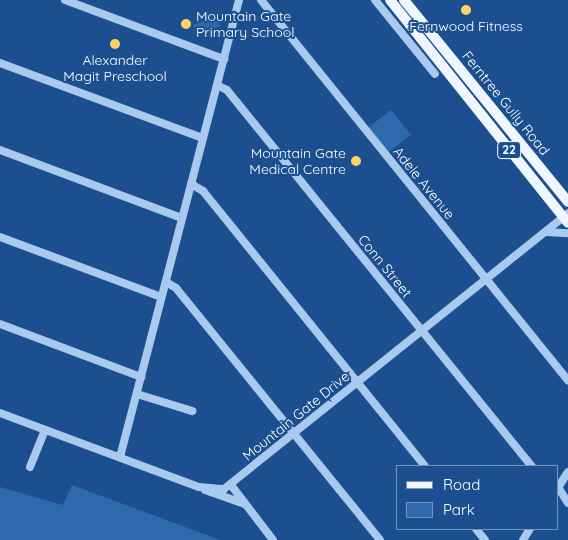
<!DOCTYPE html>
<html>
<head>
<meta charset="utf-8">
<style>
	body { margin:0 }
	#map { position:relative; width:568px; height:540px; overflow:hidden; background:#1b4f8f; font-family:Quicksand,sans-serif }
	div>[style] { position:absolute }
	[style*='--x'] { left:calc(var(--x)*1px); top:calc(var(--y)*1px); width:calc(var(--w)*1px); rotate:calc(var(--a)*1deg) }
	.green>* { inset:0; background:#2e69ad; transform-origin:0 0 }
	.minor>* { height:8px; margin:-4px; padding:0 4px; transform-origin:4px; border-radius:4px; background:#a9c9ee }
	.major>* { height:10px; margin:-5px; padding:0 5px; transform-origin:5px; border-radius:5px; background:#f0f6ff }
	.dots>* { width:14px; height:14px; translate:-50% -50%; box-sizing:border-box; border:2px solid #1b4f8f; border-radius:50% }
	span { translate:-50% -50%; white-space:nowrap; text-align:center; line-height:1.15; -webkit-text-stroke:4px #1b4f8f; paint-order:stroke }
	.shield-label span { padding:1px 4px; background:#1b4f8f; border:1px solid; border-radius:4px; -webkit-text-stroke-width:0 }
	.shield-label { font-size:12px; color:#fff; font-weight:700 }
	.poi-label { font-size:14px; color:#fff }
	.left { translate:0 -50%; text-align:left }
	.right { translate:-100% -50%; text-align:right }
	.street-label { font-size:14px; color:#fff }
	.legend { position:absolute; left:396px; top:465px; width:162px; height:65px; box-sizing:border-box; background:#1b4f8f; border:1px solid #7695bc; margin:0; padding:6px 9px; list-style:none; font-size:15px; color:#fff }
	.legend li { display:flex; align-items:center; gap:10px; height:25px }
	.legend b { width:25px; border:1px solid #7695bc }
</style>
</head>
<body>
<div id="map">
	<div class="green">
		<div style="left:216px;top:15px;width:12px;height:25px;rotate:66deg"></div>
		<div style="clip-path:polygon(391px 110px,411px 135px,389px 152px,381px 149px,365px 130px)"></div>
		<div style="clip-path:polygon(72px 485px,220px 540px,0 540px,0 487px,63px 505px)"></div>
	</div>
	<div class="minor">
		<div style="--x:65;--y:0;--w:170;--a:20.4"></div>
		<div style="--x:261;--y:0;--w:489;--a:51.1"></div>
		<div style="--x:375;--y:0;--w:95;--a:51"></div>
		<div style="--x:0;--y:63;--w:216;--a:20.3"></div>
		<div style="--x:217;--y:85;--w:11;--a:27"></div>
		<div style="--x:227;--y:90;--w:484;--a:51"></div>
		<div style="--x:0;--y:150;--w:194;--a:20.5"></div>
		<div style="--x:191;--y:184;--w:14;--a:30"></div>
		<div style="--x:203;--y:191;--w:353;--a:51.1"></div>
		<div style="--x:546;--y:232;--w:22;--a:3"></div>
		<div style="--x:0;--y:237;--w:172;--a:20.4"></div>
		<div style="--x:166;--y:282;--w:12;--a:31"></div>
		<div style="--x:176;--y:288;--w:324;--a:51"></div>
		<div style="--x:0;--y:324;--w:151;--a:20.6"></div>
		<div style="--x:137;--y:394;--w:58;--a:17.2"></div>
		<div style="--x:0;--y:413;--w:212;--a:20.4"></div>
		<div style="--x:199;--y:487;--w:25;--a:5"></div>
		<div style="--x:224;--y:489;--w:441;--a:-38.7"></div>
		<div style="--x:120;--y:457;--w:472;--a:-75.4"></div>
		<div style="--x:30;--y:467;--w:40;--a:-68"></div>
		<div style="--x:231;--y:485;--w:69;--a:52.6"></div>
		<div style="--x:558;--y:487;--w:19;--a:58"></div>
		<div style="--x:557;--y:489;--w:20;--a:-57"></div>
		<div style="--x:205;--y:490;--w:42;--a:19.3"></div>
		<div style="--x:476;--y:529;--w:14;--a:51"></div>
		<div style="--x:523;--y:540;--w:13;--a:-58"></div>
	</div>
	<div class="major">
		<div style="--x:390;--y:0;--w:285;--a:51.4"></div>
		<div style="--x:404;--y:0;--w:260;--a:50.9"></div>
	</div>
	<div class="dots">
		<div style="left:466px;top:10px;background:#ffd166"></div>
		<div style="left:186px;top:24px;background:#ffd166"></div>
		<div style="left:115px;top:44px;background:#ffd166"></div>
		<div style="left:356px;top:161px;background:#ffd166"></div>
	</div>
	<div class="shield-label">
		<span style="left:509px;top:150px">22</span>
	</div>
	<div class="poi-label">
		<span class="left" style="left:196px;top:24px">Mountain Gate<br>Primary School</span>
		<span style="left:466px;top:26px">Fernwood Fitness</span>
		<span style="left:115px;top:68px">Alexander<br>Magit Preschool</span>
		<span class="right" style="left:346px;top:161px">Mountain Gate<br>Medical Centre</span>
	</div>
	<div class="street-label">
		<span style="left:506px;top:103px;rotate:51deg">Ferntree Gully Road</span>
		<span style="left:424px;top:183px;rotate:51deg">Adele Avenue</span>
		<span style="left:385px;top:266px;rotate:51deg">Conn Street</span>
		<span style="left:296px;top:416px;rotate:-39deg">Mountain Gate Drive</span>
	</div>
	<ul class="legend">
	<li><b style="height:6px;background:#f0f6ff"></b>Road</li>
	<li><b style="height:14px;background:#2e69ad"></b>Park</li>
	</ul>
</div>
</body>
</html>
